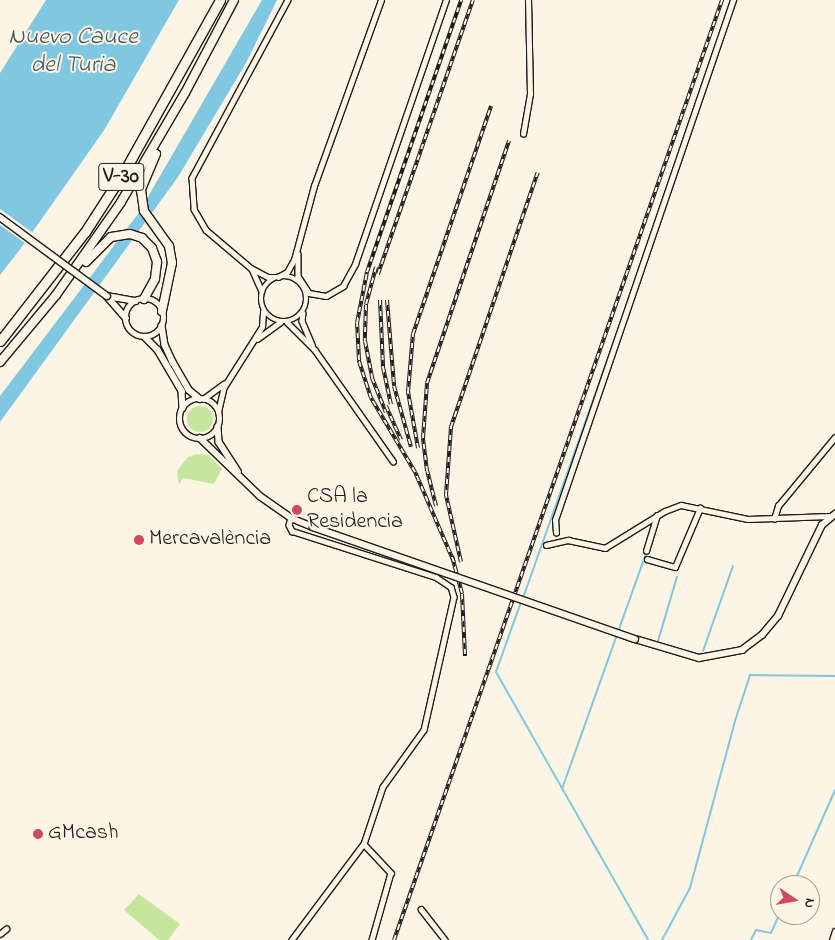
<!DOCTYPE html>
<html>
<head>
<meta charset="utf-8">
<style>
	body { margin:0 }
	#map { position:relative; width:835px; height:940px; overflow:hidden; background:#fcf5e5; font-family:"Indie Flower",sans-serif }
	div>[style] { position:absolute }
	[style*='--x'] { left:calc(var(--x)*1px); top:calc(var(--y)*1px); width:calc(var(--w)*1px); rotate:calc(var(--a)*1deg) }
	.green>* { inset:0; background:#c6e59d }
	.round { border-radius:50% }
	.water>* { inset:0; background:#80c7e1 }
	.pier>* { inset:0; background:#fcf5e5 }
	.stream>* { height:2px; margin:-1px; padding:0 1px; transform-origin:1px; border-radius:1px; background:#80c7e1 }
	.roads { filter:drop-shadow(1px 0 #1c1c1c) drop-shadow(-1px 0 #1c1c1c) drop-shadow(0 1px #1c1c1c) drop-shadow(0 -1px #1c1c1c) }
	.minor>* { height:4.5px; margin:-2.25px; padding:0 2.25px; transform-origin:2.25px; border-radius:2.25px; background:#fcf5e5 }
	.minor>.ring { margin:-2.25px; padding:0; box-sizing:content-box; background:none; border:4.5px solid #fcf5e5; border-radius:50% }
	.tertiary>* { height:5.5px; margin:-2.75px; padding:0 2.75px; transform-origin:2.75px; border-radius:2.75px; background:#fcf5e5 }
	.tertiary>.ring { margin:-2.75px; padding:0; box-sizing:content-box; background:none; border:5.5px solid #fcf5e5; border-radius:50% }
	.trunk>* { height:8px; margin:-4px; padding:0 4px; transform-origin:4px; border-radius:4px; background:#fcf5e5 }
	.motorway>* { height:9px; margin:-4.5px; padding:0 4.5px; transform-origin:4.5px; border-radius:4.5px; background:#fcf5e5 }
	.rail>* { height:4px; margin-top:-2px; transform-origin:0; background:repeating-linear-gradient(90deg,#fcf5e5 0 5.5px,#1c1c1c 0 11px); box-sizing:border-box; border-block:1px solid #1c1c1c }
	.bridges { filter:drop-shadow(1px 0 #1c1c1c) drop-shadow(-1px 0 #1c1c1c) drop-shadow(0 1px #1c1c1c) drop-shadow(0 -1px #1c1c1c) }
	.tertiary-bridge>* { height:5.5px; margin:-2.75px; padding:0 2.75px; transform-origin:2.75px; border-radius:2.75px; background:#fcf5e5 }
	.dots>* { width:14px; height:14px; translate:-50% -50%; box-sizing:border-box; border:2px solid #fcf5e5; border-radius:50% }
	span { translate:-50% -50%; white-space:nowrap; text-align:center; line-height:1.15; -webkit-text-stroke:4px #fcf5e5; paint-order:stroke }
	.shield-label span { padding:1px 4px; background:#fcf5e5; border:1px solid; border-radius:4px; -webkit-text-stroke-width:0 }
	.shield-label { font-size:21px; color:#1c1c1c; font-weight:700 }
	.poi-label { font-size:22px; color:#1c1c1c }
	.left { translate:0 -50%; text-align:left }
	.water-label { font-size:24px; color:#3f5861; font-style:italic }
	.north { position:absolute; left:770px; top:875px; width:50px; height:50px; box-sizing:border-box; background:#fcf5e5; border:1px solid #a29e95; border-radius:50%; rotate:102deg; font-size:14px; font-weight:700; line-height:20px; text-align:center; color:#1c1c1c }
	.north::after { content:''; display:block; margin:auto; width:18px; height:22px; background:#d1495b; clip-path:polygon(50% 0,100% 100%,50% 72%,0 100%) }
</style>
</head>
<body>
<div id="map">
	<div class="green">
		<div class="round" style="left:187px;top:406px;width:26px;height:26px"></div>
		<div style="clip-path:polygon(196px 454px,209px 455px,222px 469px,214px 484px,183px 478px,179px 485px,177px 471px,188px 457px)"></div>
		<div style="clip-path:polygon(139px 894px,180px 924px,168px 940px,159px 940px,124px 910px)"></div>
	</div>
	<div class="water">
		<div style="clip-path:polygon(46px 0,179px 0,105px 129px,0 278px,0 73px)"></div>
		<div style="clip-path:polygon(262px 0,277px 0,246px 63px,178px 177px,0 422px,0 396px,138px 214px)"></div>
	</div>
	<div class="pier">
		<div style="clip-path:polygon(179px 0,168px 27px,107px 130px,46px 220px,0 281px,0 275px,25px 243px,0 225px,0 209px,33px 233px,105px 129px)"></div>
	</div>
	<div class="stream">
		<div style="--x:523;--y:598;--w:281;--a:-70.5"></div>
		<div style="--x:521;--y:602;--w:74;--a:109.7"></div>
		<div style="--x:496;--y:672;--w:308;--a:60.4"></div>
		<div style="--x:619;--y:629;--w:83;--a:-70.3"></div>
		<div style="--x:658;--y:641;--w:67;--a:-73.5"></div>
		<div style="--x:703;--y:651;--w:90;--a:-70.6"></div>
		<div style="--x:562;--y:789;--w:161;--a:-70.4"></div>
		<div style="--x:793;--y:885;--w:104;--a:-66.1"></div>
		<div style="--x:662;--y:940;--w:59;--a:-61.7"></div>
		<div style="--x:690;--y:888;--w:173;--a:-74.9"></div>
		<div style="--x:735;--y:721;--w:48;--a:-71.9"></div>
		<div style="--x:750;--y:675;--w:85;--a:0.7"></div>
		<div style="--x:751;--y:940;--w:11;--a:-63"></div>
		<div style="--x:756;--y:930;--w:15;--a:11"></div>
		<div style="--x:771;--y:933;--w:22;--a:-66"></div>
	</div>
	<div class="roads">
		<div class="minor">
			<div style="--x:288;--y:0;--w:202;--a:118.3"></div>
			<div style="--x:192;--y:178;--w:31;--a:86"></div>
			<div style="--x:194;--y:209;--w:24;--a:60"></div>
			<div style="--x:206;--y:230;--w:59;--a:40.2"></div>
			<div style="--x:251;--y:268;--w:19;--a:28"></div>
			<div style="--x:268;--y:277;--w:10;--a:0"></div>
			<div style="--x:278;--y:277;--w:10;--a:-29"></div>
			<div style="--x:287;--y:272;--w:14;--a:-60"></div>
			<div style="--x:294;--y:260;--w:77;--a:-74.9"></div>
			<div style="--x:314;--y:186;--w:198;--a:-70.2"></div>
			<div style="--x:523;--y:134;--w:41;--a:-80.1"></div>
			<div style="--x:530;--y:94;--w:94;--a:-91.2"></div>
			<div style="--x:298;--y:254;--w:22;--a:90"></div>
			<div style="--x:298;--y:276;--w:20;--a:57"></div>
			<div style="--x:309;--y:293;--w:17;--a:10"></div>
			<div style="--x:326;--y:296;--w:20;--a:-30"></div>
			<div style="--x:343;--y:286;--w:25;--a:-61"></div>
			<div style="--x:355;--y:264;--w:279;--a:-71"></div>
			<div style="--x:252;--y:269;--w:24;--a:66"></div>
			<div class="ring" style="left:261px;top:276px;width:41.5px;height:41.5px"></div>
			<div style="--x:303;--y:313;--w:8;--a:97"></div>
			<div style="--x:302;--y:321;--w:26;--a:67"></div>
			<div style="--x:287;--y:322;--w:40;--a:45"></div>
			<div style="--x:315;--y:350;--w:136;--a:54.9"></div>
			<div style="--x:257;--y:339;--w:29;--a:-36"></div>
			<div style="--x:203;--y:399;--w:26;--a:-36"></div>
			<div style="--x:218;--y:412;--w:26;--a:-77"></div>
			<div style="--x:224;--y:387;--w:71;--a:-57.7"></div>
			<div style="--x:262;--y:327;--w:16;--a:-86"></div>
			<div style="--x:291;--y:518;--w:7;--a:106"></div>
			<div style="--x:289;--y:525;--w:7;--a:63"></div>
			<div style="--x:292;--y:531;--w:151;--a:17.7"></div>
			<div style="--x:436;--y:577;--w:18;--a:34"></div>
			<div style="--x:451;--y:587;--w:10;--a:73"></div>
			<div style="--x:454;--y:597;--w:136;--a:102.7"></div>
			<div style="--x:424;--y:730;--w:70;--a:125.7"></div>
			<div style="--x:383;--y:787;--w:60;--a:108.4"></div>
			<div style="--x:364;--y:844;--w:120;--a:126.9"></div>
			<div style="--x:774;--y:519;--w:14;--a:-73"></div>
			<div style="--x:778;--y:506;--w:89;--a:-50.4"></div>
			<div style="--x:556;--y:533;--w:13;--a:-94"></div>
			<div style="--x:555;--y:520;--w:550;--a:-71.1"></div>
			<div style="--x:546;--y:545;--w:23;--a:-13"></div>
			<div style="--x:568;--y:540;--w:38;--a:12"></div>
			<div style="--x:605;--y:548;--w:70;--a:-31.7"></div>
			<div style="--x:665;--y:511;--w:17;--a:-21"></div>
			<div style="--x:681;--y:505;--w:68;--a:11.8"></div>
			<div style="--x:748;--y:519;--w:81;--a:-2.1"></div>
			<div style="--x:646;--y:551;--w:37;--a:-73"></div>
			<div style="--x:647;--y:559;--w:29;--a:16"></div>
			<div style="--x:675;--y:567;--w:64;--a:-67"></div>
			<div style="--x:364;--y:844;--w:40;--a:47"></div>
			<div style="--x:391;--y:873;--w:70;--a:105.8"></div>
			<div style="--x:421;--y:909;--w:39;--a:52"></div>
			<div style="--x:0;--y:934;--w:8;--a:-40"></div>
			<div style="--x:832;--y:940;--w:9;--a:-72"></div>
		</div>
		<div class="tertiary">
			<div style="--x:107;--y:296;--w:29;--a:10"></div>
			<div style="--x:107;--y:296;--w:29;--a:49"></div>
			<div class="ring" style="left:126px;top:299px;width:32.5px;height:32.5px"></div>
			<div style="--x:162;--y:326;--w:19;--a:81"></div>
			<div style="--x:165;--y:345;--w:19;--a:65"></div>
			<div style="--x:173;--y:362;--w:32;--a:60"></div>
			<div style="--x:189;--y:390;--w:14;--a:39"></div>
			<div style="--x:145;--y:337;--w:18;--a:45"></div>
			<div style="--x:158;--y:350;--w:48;--a:59.7"></div>
			<div style="--x:182;--y:391;--w:17;--a:87"></div>
			<div class="ring" style="left:180px;top:399px;width:34.5px;height:34.5px"></div>
			<div style="--x:218;--y:427;--w:15;--a:86"></div>
			<div style="--x:219;--y:442;--w:35;--a:57"></div>
			<div style="--x:200;--y:438;--w:83;--a:44"></div>
			<div style="--x:260;--y:496;--w:38;--a:35"></div>
			<div style="--x:291;--y:518;--w:24;--a:22"></div>
			<div style="--x:635;--y:639;--w:67;--a:16.5"></div>
			<div style="--x:699;--y:658;--w:44;--a:-10.5"></div>
			<div style="--x:742;--y:650;--w:25;--a:-37"></div>
			<div style="--x:762;--y:635;--w:25;--a:-50"></div>
			<div style="--x:778;--y:616;--w:101;--a:-64.2"></div>
			<div style="--x:822;--y:525;--w:17;--a:-40"></div>
		</div>
		<div class="trunk">
			<div style="--x:156;--y:154;--w:39;--a:113"></div>
			<div style="--x:141;--y:190;--w:21;--a:82"></div>
			<div style="--x:144;--y:211;--w:43;--a:54.5"></div>
			<div style="--x:169;--y:246;--w:17;--a:80"></div>
			<div style="--x:172;--y:263;--w:49;--a:101.8"></div>
			<div style="--x:86;--y:262;--w:35;--a:-45"></div>
			<div style="--x:111;--y:237;--w:19;--a:-9"></div>
			<div style="--x:130;--y:234;--w:13;--a:18"></div>
			<div style="--x:142;--y:238;--w:14;--a:45"></div>
			<div style="--x:152;--y:248;--w:15;--a:70"></div>
			<div style="--x:157;--y:262;--w:17;--a:97"></div>
			<div style="--x:155;--y:279;--w:23;--a:119"></div>
			<div style="--x:0;--y:362;--w:87;--a:-50.1"></div>
			<div style="--x:56;--y:295;--w:113;--a:-55"></div>
			<div style="--x:121;--y:202;--w:126;--a:-59.6"></div>
			<div style="--x:185;--y:93;--w:105;--a:-62.2"></div>
		</div>
		<div class="motorway">
			<div style="--x:0;--y:341;--w:138;--a:-52.1"></div>
			<div style="--x:85;--y:232;--w:74;--a:-57.2"></div>
			<div style="--x:125;--y:170;--w:195;--a:-60.8"></div>
		</div>
	</div>
	<div class="rail">
		<div style="--x:376;--y:267;--w:39;--a:105"></div>
		<div style="--x:366;--y:305;--w:36;--a:92"></div>
		<div style="--x:365;--y:341;--w:38;--a:79"></div>
		<div style="--x:372;--y:378;--w:37;--a:68"></div>
		<div style="--x:378;--y:274;--w:290;--a:-70.9"></div>
		<div style="--x:380;--y:300;--w:67;--a:87.4"></div>
		<div style="--x:383;--y:367;--w:38;--a:78"></div>
		<div style="--x:387;--y:300;--w:86;--a:85.3"></div>
		<div style="--x:394;--y:386;--w:63;--a:74.4"></div>
		<div style="--x:386;--y:406;--w:37;--a:66"></div>
		<div style="--x:418;--y:448;--w:57;--a:-100.1"></div>
		<div style="--x:408;--y:392;--w:58;--a:-85.1"></div>
		<div style="--x:413;--y:334;--w:241;--a:-71.1"></div>
		<div style="--x:436;--y:506;--w:36;--a:-104"></div>
		<div style="--x:427;--y:471;--w:33;--a:-97"></div>
		<div style="--x:423;--y:438;--w:55;--a:-85.8"></div>
		<div style="--x:427;--y:383;--w:256;--a:-71.3"></div>
		<div style="--x:452;--y:556;--w:39;--a:75"></div>
		<div style="--x:462;--y:594;--w:62;--a:87.2"></div>
		<div style="--x:454;--y:562;--w:98;--a:-113.4"></div>
		<div style="--x:415;--y:472;--w:86;--a:-120.7"></div>
		<div style="--x:371;--y:398;--w:40;--a:-108"></div>
		<div style="--x:359;--y:360;--w:37;--a:-93"></div>
		<div style="--x:357;--y:323;--w:52;--a:-78.9"></div>
		<div style="--x:367;--y:272;--w:288;--a:-70.9"></div>
		<div style="--x:461;--y:562;--w:69;--a:-102.6"></div>
		<div style="--x:446;--y:495;--w:68;--a:-85.8"></div>
		<div style="--x:451;--y:427;--w:269;--a:-71.2"></div>
		<div style="--x:394;--y:940;--w:996;--a:-70.76"></div>
	</div>
	<div class="bridges">
		<div class="tertiary-bridge">
			<div style="--x:0;--y:217;--w:133;--a:36.4"></div>
			<div style="--x:313;--y:527;--w:341;--a:19.2"></div>
		</div>
	</div>
	<div class="dots">
		<div style="left:297px;top:510px;background:#d1495b"></div>
		<div style="left:139px;top:540px;background:#d1495b"></div>
		<div style="left:38px;top:834px;background:#d1495b"></div>
	</div>
	<div class="shield-label">
		<span style="left:121px;top:177px">V-30</span>
	</div>
	<div class="poi-label">
		<span class="left" style="left:307px;top:510px">CSA la<br>Residencia</span>
		<span class="left" style="left:149px;top:540px">Mercavalència</span>
		<span class="left" style="left:48px;top:834px">GMcash</span>
	</div>
	<div class="water-label">
		<span style="left:73px;top:52px">Nuevo Cauce<br>del Turia</span>
	</div>
	<div class="north">N</div>
</div>
</body>
</html>
